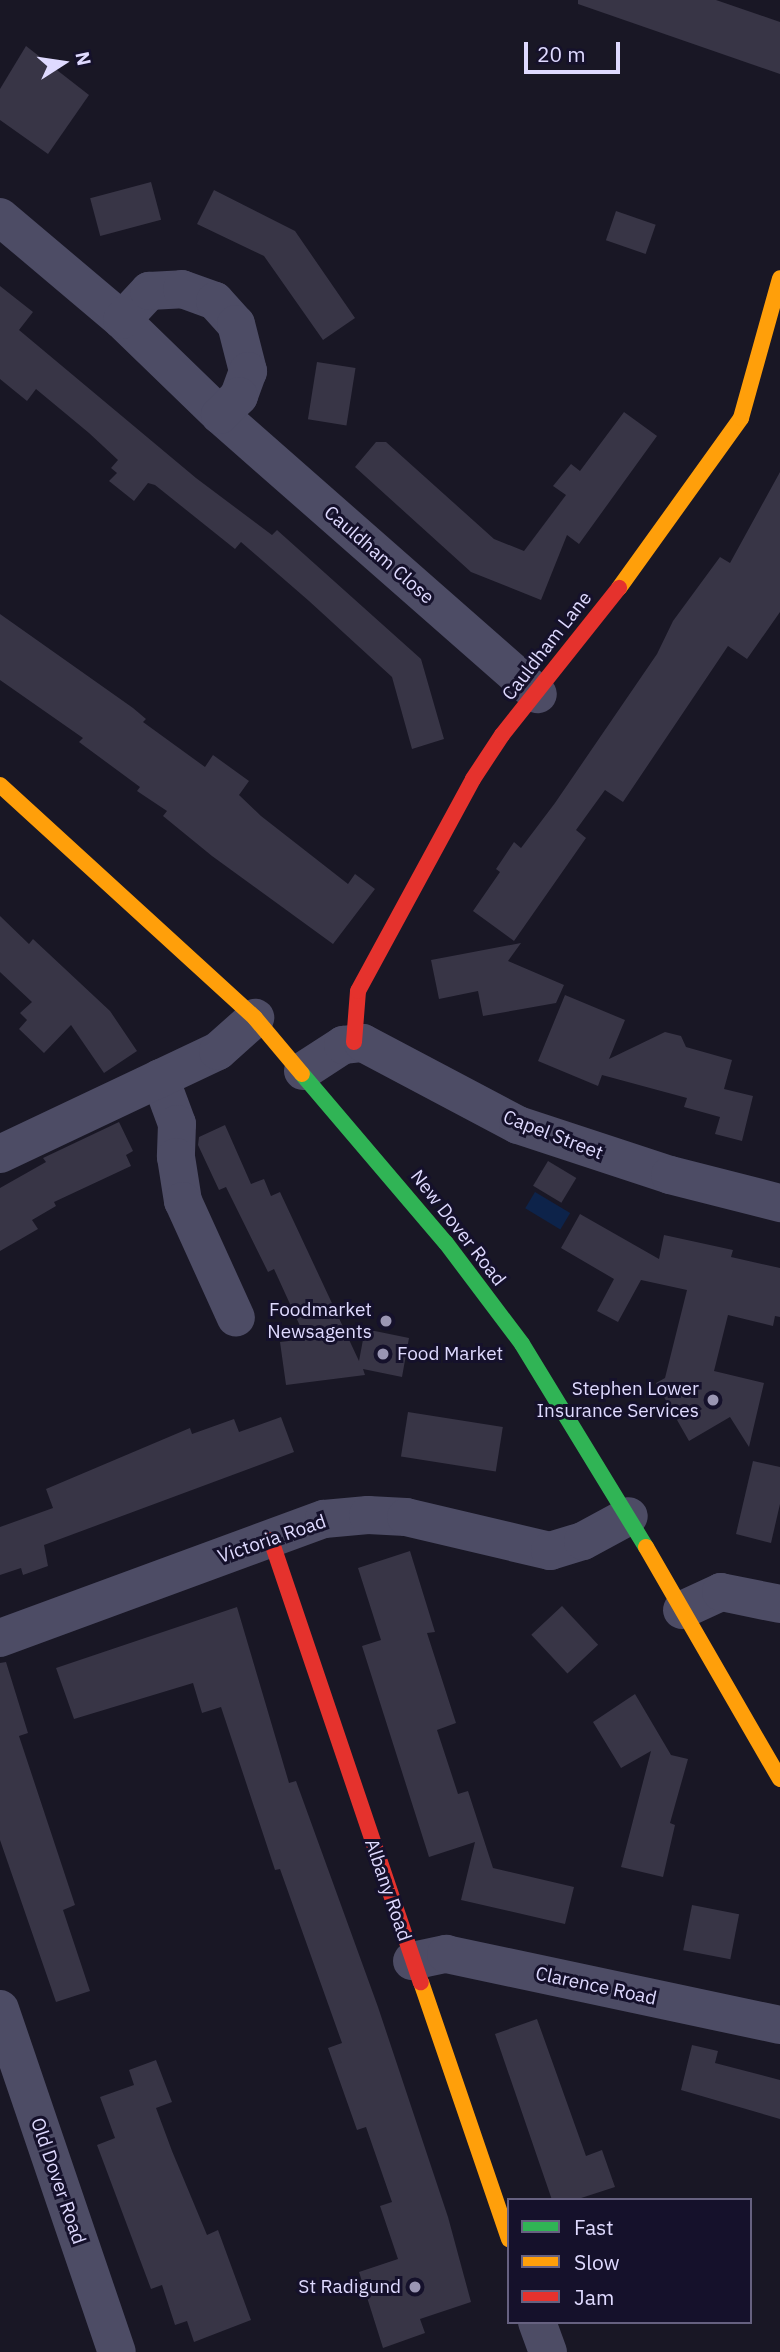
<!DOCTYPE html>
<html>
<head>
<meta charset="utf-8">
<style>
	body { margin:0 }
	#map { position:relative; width:780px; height:2352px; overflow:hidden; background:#191725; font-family:"IBM Plex Sans",sans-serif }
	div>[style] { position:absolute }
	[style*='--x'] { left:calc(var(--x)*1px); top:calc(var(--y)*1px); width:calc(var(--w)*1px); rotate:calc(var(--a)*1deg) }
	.water>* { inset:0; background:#0d234a; transform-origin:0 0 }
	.building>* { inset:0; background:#383546; transform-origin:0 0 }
	.street>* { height:38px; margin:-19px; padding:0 19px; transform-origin:19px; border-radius:19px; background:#4d4c65 }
	.fast>* { height:16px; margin:-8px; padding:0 8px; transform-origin:8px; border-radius:8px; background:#30b455 }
	.slow>* { height:16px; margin:-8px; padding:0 8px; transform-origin:8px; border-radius:8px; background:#ff9f0a }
	.jam>* { height:16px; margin:-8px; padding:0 8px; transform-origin:8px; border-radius:8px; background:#e5322d }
	.dots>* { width:19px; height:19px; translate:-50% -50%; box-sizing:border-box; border:4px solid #15112b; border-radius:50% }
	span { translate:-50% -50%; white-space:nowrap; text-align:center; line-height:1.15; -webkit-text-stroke:6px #15112b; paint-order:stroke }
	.street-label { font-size:19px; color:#dfdaff }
	.poi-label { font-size:19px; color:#dfdaff }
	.right { translate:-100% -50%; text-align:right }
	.left { translate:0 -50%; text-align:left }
	.legend { position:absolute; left:507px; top:2198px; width:245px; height:126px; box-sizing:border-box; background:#15112b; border:2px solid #666180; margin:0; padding:9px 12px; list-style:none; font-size:21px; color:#dfdaff }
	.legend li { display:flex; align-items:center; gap:14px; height:35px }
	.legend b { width:35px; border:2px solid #666180 }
	.north { position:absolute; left:28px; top:28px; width:70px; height:70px; -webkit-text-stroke:5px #15112b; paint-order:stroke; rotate:78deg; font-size:19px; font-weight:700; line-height:28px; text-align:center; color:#dfdaff }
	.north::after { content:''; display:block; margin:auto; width:24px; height:32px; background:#dfdaff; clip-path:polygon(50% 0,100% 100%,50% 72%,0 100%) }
	.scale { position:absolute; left:524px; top:42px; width:96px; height:32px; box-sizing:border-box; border:4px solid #dfdaff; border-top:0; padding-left:9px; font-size:21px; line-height:24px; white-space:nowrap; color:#dfdaff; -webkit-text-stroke:5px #15112b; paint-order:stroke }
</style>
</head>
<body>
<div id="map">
	<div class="water">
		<div style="left:535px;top:1192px;width:41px;height:19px;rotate:31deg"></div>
	</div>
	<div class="building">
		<div style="clip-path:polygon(578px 0,716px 0,780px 22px,780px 74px,578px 4px)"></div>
		<div style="clip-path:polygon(26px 46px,89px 95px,48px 154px,0 120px,0 89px)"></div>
		<div style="left:151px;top:182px;width:39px;height:63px;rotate:75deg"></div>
		<div style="clip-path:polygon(214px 190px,295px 231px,355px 318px,323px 340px,264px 256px,197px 224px)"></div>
		<div style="left:616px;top:211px;width:42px;height:31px;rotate:19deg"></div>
		<div style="clip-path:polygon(0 286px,33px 312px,19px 330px,196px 478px,272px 535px,277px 530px,421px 659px,444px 739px,412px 749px,392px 677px,309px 601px,241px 542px,235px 549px,155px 485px,148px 483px,134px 501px,109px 481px,117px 473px,111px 468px,118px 460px,89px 433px,36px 389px,27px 401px,0 379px)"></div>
		<div style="left:317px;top:362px;width:39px;height:58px;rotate:9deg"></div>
		<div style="clip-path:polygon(624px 412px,657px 436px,579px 544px,567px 535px,541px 600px,471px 572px,355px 467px,376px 442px,386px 442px,494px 539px,524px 551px,566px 495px,553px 486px,571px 464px,580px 471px)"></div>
		<div style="clip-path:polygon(780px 472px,780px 612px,747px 659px,728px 646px,623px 802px,605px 790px,576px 830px,586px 838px,514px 941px,473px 911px,500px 872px,496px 869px,514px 842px,521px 848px,555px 803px,657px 654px,673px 621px,720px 557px,730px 563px)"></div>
		<div style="clip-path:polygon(0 614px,133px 708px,146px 719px,143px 722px,205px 767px,213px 755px,249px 781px,239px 795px,261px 816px,348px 884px,355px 874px,375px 889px,333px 944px,212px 856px,163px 816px,167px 811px,137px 791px,140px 787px,79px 742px,83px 738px,0 680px)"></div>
		<div style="clip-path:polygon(0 916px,29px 944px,33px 939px,110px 1011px,137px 1051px,104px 1073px,71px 1025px,44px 1053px,19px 1029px,27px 1020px,20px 1013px,32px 1002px,0 972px)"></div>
		<div style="clip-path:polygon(521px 943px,508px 961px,564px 985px,556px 1003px,483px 1016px,478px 991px,439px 999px,431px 960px)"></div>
		<div style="clip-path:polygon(565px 995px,625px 1020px,609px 1059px,665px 1032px,681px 1036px,686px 1047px,732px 1060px,724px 1089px,753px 1096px,742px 1141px,715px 1134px,720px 1117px,684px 1107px,687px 1098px,602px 1075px,598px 1086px,538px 1061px)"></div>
		<div style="clip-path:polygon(119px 1122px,133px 1151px,126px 1155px,131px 1166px,54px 1202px,56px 1206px,32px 1220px,38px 1229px,0 1251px,0 1188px,46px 1162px,43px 1158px)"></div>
		<div style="clip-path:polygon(225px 1125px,251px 1184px,264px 1179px,271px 1196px,280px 1192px,359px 1361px,365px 1329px,409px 1338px,402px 1377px,363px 1369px,365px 1375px,286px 1385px,280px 1342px,306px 1339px,274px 1269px,268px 1272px,226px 1187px,219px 1190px,198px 1145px,199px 1137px)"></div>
		<div style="left:548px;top:1161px;width:33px;height:29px;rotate:31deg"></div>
		<div style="clip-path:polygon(580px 1214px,659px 1259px,664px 1235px,733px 1250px,731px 1257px,780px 1268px,780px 1317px,775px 1316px,773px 1326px,728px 1315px,714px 1371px,764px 1383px,749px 1447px,730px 1417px,689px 1441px,656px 1383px,665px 1378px,687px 1290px,641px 1280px,618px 1322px,597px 1311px,614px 1279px,561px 1248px)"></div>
		<div style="left:408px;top:1412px;width:96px;height:45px;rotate:9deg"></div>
		<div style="clip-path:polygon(281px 1417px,294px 1452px,44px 1545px,48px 1566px,23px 1575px,21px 1568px,0 1575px,0 1527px,53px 1508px,46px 1489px,190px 1428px,192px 1434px,234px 1419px,239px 1432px)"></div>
		<div style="clip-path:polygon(753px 1461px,780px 1467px,780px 1504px,771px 1543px,736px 1534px)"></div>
		<div style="clip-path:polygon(410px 1551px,435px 1632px,427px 1633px,456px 1723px,437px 1730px,458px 1794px,468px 1791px,493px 1868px,574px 1887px,565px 1924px,461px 1900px,475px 1842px,429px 1857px,362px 1646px,381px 1640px,358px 1568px)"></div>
		<div style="left:562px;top:1606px;width:53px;height:42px;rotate:47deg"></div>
		<div style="clip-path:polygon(237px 1607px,289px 1783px,296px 1781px,378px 2007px,448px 2217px,471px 2302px,420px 2319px,425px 2333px,383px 2348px,359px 2272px,398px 2259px,380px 2206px,392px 2202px,366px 2127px,357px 2130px,328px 2048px,342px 2043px,280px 1869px,275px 1870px,221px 1707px,202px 1713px,193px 1683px,74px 1719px,56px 1668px)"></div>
		<div style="clip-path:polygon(6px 1662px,28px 1733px,19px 1736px,75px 1905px,63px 1910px,90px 1991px,56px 2002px,0 1840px,0 1663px)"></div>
		<div style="clip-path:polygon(635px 1694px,671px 1755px,688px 1759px,670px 1823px,675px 1825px,663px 1877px,621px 1867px,651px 1751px,621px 1768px,593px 1722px)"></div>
		<div style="left:692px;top:1905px;width:48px;height:46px;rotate:11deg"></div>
		<div style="clip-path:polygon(537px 2019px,586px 2156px,602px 2150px,615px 2187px,575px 2200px,552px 2200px,495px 2034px)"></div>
		<div style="clip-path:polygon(692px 2045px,718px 2051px,715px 2063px,780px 2080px,780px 2119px,681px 2090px)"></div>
		<div style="clip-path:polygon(156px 2060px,172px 2102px,156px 2108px,172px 2151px,207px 2235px,218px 2230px,251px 2320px,194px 2342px,187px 2321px,175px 2325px,162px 2285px,151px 2289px,97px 2145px,115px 2138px,100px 2097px,134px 2085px,129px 2070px)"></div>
	</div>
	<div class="street">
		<div style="--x:0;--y:217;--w:160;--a:40.2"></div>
		<div style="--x:122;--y:320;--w:136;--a:44.1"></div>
		<div style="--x:220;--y:415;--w:423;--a:41.3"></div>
		<div style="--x:122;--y:320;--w:40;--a:-47"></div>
		<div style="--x:149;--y:291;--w:33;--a:-3"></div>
		<div style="--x:182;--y:289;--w:35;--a:20"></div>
		<div style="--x:215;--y:301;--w:31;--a:48"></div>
		<div style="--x:236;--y:324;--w:49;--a:75.7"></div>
		<div style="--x:248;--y:371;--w:27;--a:110"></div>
		<div style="--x:239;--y:396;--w:27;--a:135"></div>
		<div style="--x:303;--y:1071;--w:48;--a:-33"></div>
		<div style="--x:343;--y:1045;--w:20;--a:-6"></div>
		<div style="--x:363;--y:1043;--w:175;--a:27.9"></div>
		<div style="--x:518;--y:1125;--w:160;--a:18.2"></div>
		<div style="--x:670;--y:1175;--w:114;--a:14.3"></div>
		<div style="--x:160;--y:1078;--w:49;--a:69.7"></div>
		<div style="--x:177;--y:1124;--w:33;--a:92"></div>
		<div style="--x:176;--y:1157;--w:45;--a:81"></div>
		<div style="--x:183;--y:1201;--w:128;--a:65.6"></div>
		<div style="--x:0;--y:1154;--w:241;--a:-25.3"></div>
		<div style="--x:218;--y:1051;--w:50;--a:-41.7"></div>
		<div style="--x:682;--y:1610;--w:43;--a:-24.8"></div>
		<div style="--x:721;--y:1592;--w:60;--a:11.5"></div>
		<div style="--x:0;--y:1638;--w:345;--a:-20.2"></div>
		<div style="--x:324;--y:1519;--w:44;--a:-5.2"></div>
		<div style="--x:368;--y:1515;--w:38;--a:3"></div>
		<div style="--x:406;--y:1517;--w:148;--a:13.3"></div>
		<div style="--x:550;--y:1551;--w:34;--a:-17"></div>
		<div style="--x:583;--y:1541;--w:52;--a:-28.5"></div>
		<div style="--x:412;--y:1961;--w:35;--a:-12"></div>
		<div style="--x:446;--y:1954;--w:341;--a:12"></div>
		<div style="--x:0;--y:2009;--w:362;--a:71.2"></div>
		<div style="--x:537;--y:2322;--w:32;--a:70"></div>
	</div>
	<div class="fast">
		<div style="--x:302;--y:1074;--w:222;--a:49.6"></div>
		<div style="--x:446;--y:1243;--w:126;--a:53"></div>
		<div style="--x:522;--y:1344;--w:238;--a:58.6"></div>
	</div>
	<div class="slow">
		<div style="--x:619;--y:588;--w:209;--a:-54.3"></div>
		<div style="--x:741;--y:418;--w:145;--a:-74.4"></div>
		<div style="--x:0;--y:785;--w:345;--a:42.4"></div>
		<div style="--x:255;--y:1018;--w:73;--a:50"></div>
		<div style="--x:646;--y:1547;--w:268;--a:60"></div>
		<div style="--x:421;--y:1982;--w:272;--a:71.1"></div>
	</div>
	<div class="jam">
		<div style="--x:354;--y:1042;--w:51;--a:-85.5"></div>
		<div style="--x:358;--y:991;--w:241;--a:-61.5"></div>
		<div style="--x:473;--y:779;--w:53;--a:-56.6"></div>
		<div style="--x:502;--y:735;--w:188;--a:-51.5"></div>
		<div style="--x:271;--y:1540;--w:467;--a:71.3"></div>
	</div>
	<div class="dots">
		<div style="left:386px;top:1321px;background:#9a96b3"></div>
		<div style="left:383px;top:1354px;background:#9a96b3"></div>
		<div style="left:713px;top:1400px;background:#9a96b3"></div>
		<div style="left:415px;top:2287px;background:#9a96b3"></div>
	</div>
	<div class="street-label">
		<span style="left:379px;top:555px;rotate:41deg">Cauldham Close</span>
		<span style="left:547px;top:646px;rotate:-52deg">Cauldham Lane</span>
		<span style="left:553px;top:1135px;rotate:21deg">Capel Street</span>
		<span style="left:458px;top:1228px;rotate:52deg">New Dover Road</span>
		<span style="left:272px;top:1539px;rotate:-19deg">Victoria Road</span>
		<span style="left:388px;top:1890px;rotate:71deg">Albany Road</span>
		<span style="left:596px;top:1986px;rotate:12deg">Clarence Road</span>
		<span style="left:58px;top:2181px;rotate:71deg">Old Dover Road</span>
	</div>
	<div class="poi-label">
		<span class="right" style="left:372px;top:1321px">Foodmarket<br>Newsagents</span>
		<span class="left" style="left:397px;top:1354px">Food Market</span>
		<span class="right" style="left:699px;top:1400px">Stephen Lower<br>Insurance Services</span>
		<span class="right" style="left:401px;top:2287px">St Radigund</span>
	</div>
	<ul class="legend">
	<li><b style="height:9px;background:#30b455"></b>Fast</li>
	<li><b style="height:9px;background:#ff9f0a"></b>Slow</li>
	<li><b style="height:9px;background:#e5322d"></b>Jam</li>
	</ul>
	<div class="north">N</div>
	<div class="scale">20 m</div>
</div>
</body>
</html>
